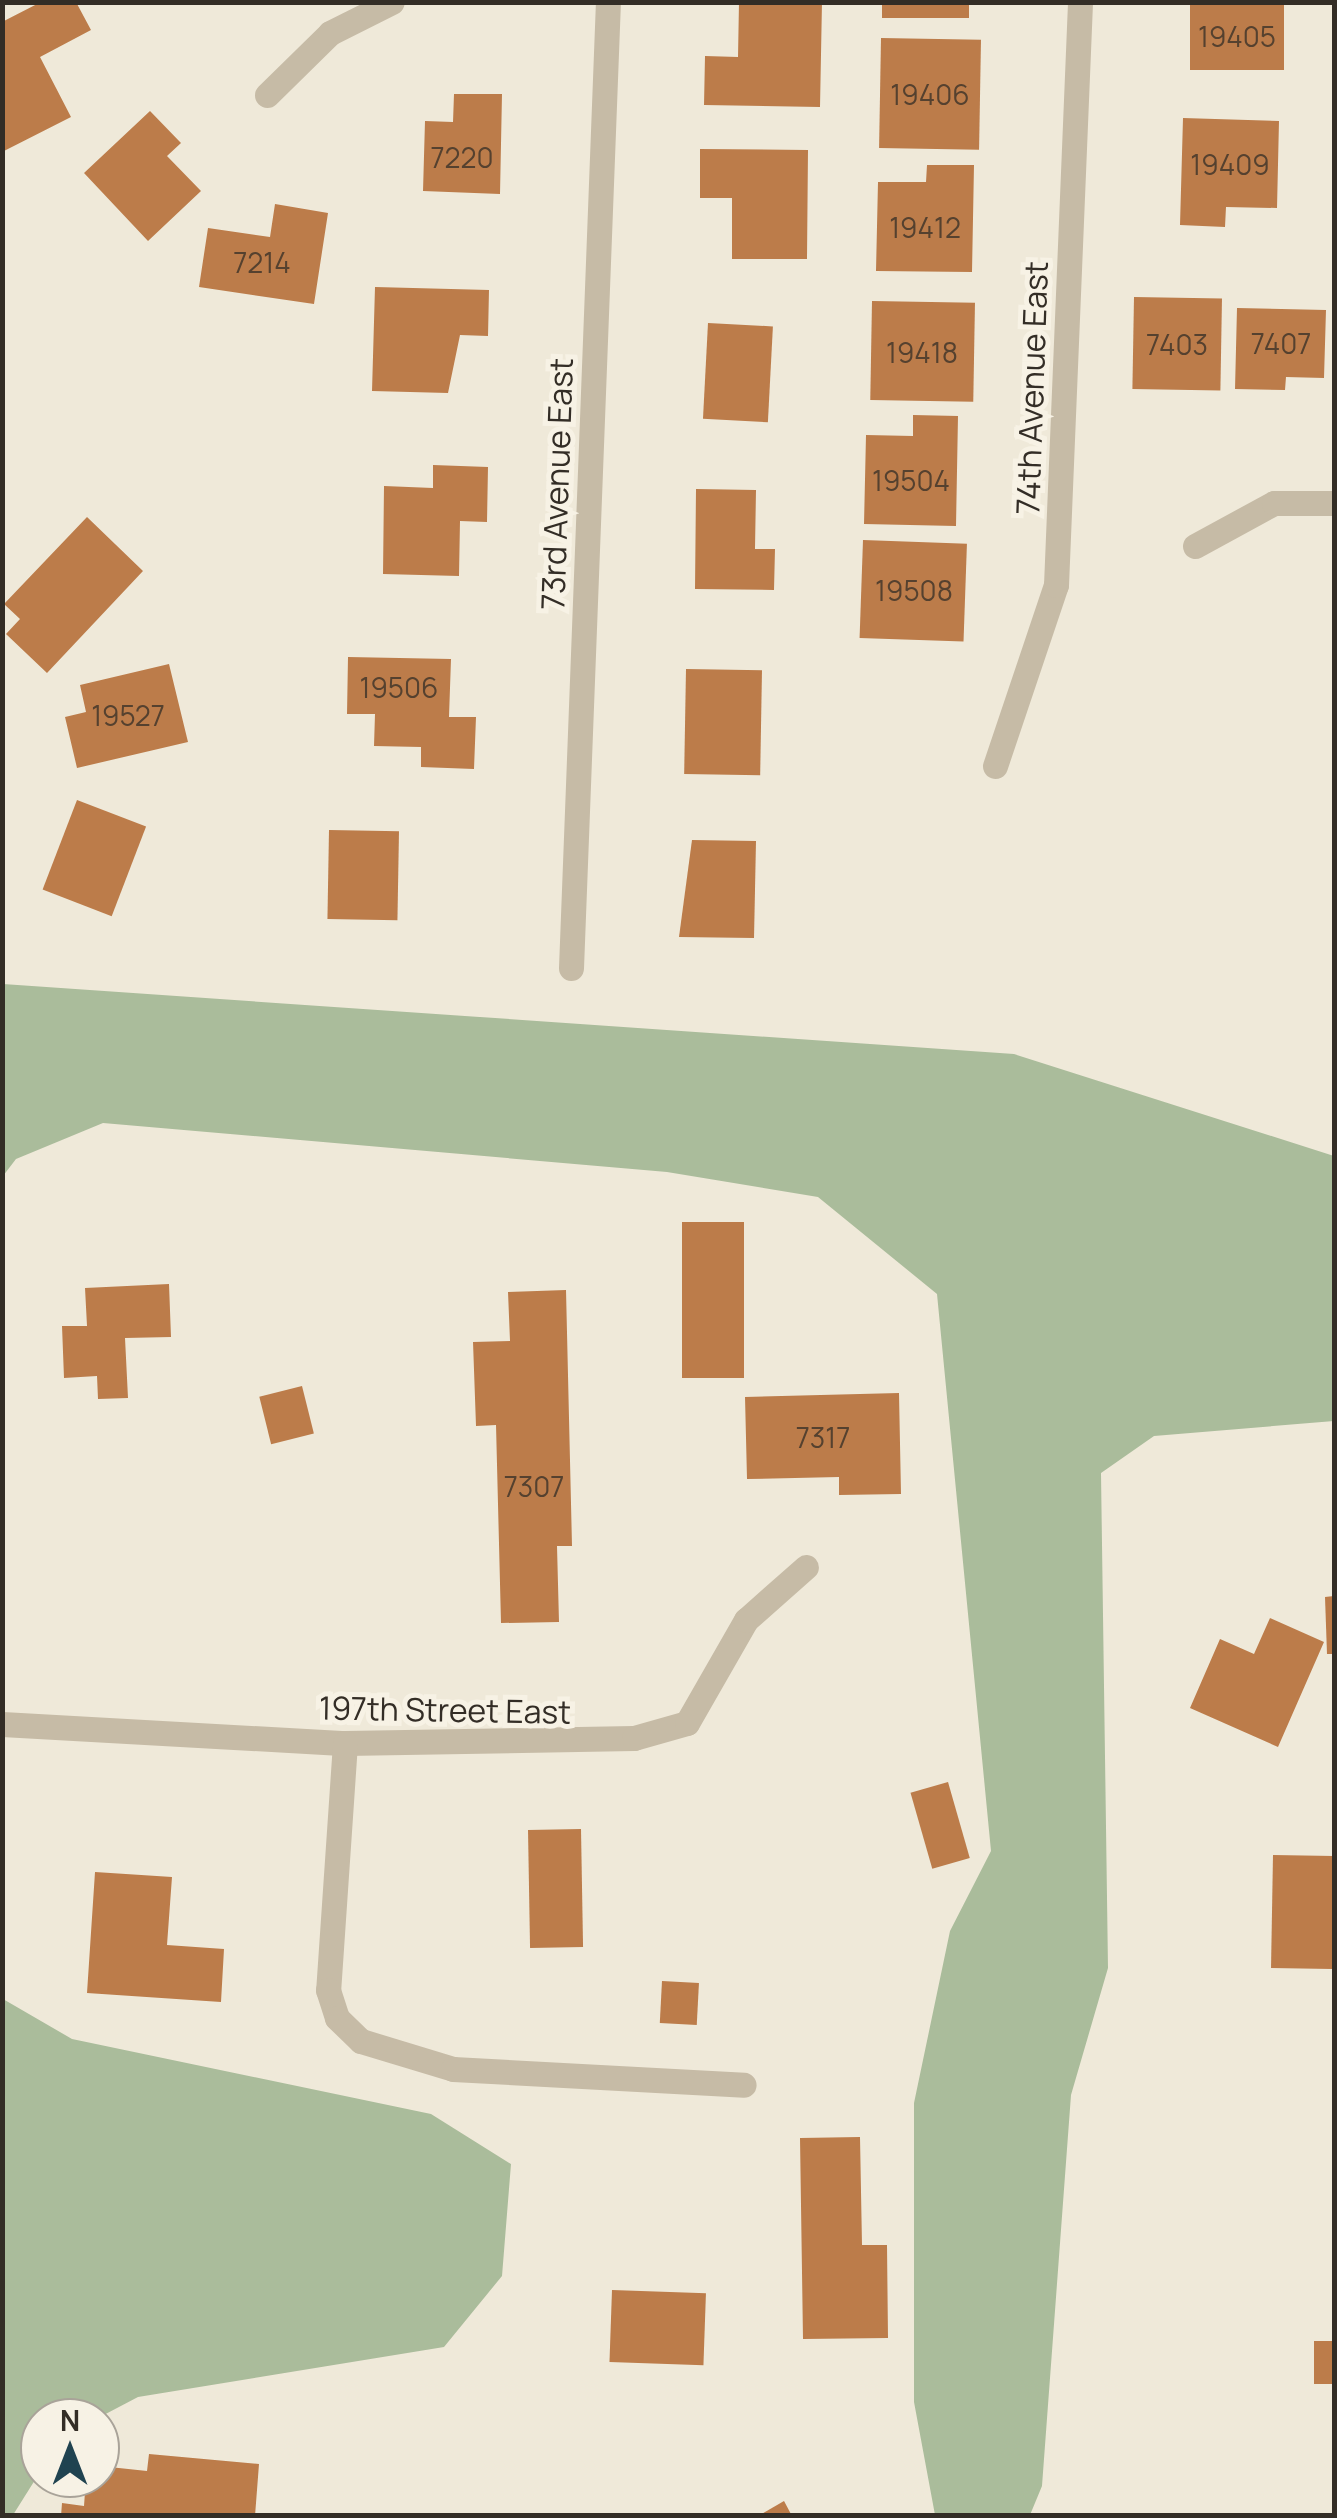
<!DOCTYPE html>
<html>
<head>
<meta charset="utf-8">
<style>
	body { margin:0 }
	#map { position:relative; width:1337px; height:2518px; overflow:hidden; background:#efe9d9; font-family:Manrope,sans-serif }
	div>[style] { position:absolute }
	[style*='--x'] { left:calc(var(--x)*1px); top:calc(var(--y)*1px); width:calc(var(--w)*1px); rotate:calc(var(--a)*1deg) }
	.green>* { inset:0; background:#aabc9b }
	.building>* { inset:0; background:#bc7c4a; transform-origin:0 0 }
	.street>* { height:25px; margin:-12.5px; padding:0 12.5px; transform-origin:12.5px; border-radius:12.5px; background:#c6bba6 }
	span { translate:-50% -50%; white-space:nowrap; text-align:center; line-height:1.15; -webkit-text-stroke:10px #f7f2e5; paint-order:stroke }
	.number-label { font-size:28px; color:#55412f }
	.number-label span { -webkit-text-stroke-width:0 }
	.street-label { font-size:32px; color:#332d26 }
	.frame { position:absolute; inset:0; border:5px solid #332d26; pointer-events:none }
	.north { position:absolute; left:20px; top:2398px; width:100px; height:100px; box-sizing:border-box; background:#f7f2e5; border:2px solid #a9a399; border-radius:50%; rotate:0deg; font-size:28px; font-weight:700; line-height:40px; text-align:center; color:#332d26 }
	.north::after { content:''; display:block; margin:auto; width:35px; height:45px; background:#204350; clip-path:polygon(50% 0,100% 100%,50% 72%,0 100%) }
</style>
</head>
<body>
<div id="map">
	<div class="green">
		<div style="clip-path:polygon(3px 984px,1014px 1054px,1334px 1156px,1334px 1421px,1154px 1436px,1101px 1473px,1108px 1968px,1071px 2095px,1042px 2486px,1030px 2515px,935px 2515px,914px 2402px,914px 2103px,950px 1931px,991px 1851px,937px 1294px,818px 1197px,667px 1172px,103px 1123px,16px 1159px,3px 1176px)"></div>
		<div style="clip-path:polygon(3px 1999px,72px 2039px,431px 2114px,511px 2164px,502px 2276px,444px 2347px,138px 2397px,98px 2418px,40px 2418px,40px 2472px,13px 2515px,3px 2515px)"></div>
	</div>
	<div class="building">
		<div style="clip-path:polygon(41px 2px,76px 2px,91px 30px,40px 57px,71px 117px,2px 152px,2px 22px)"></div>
		<div style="clip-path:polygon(739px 2px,822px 2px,820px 107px,704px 105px,705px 56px,738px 57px)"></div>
		<div style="left:882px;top:2px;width:87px;height:16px"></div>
		<div style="left:1190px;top:2px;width:94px;height:68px"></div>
		<div style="left:881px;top:38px;width:100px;height:110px;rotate:1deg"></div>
		<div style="clip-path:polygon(454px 94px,502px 94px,500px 194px,423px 191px,425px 121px,453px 122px)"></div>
		<div style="clip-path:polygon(150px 111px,181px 143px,167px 156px,201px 191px,148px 241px,84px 173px)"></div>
		<div style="clip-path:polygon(1183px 118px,1279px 121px,1277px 208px,1226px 207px,1225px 227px,1180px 225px)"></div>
		<div style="clip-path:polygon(700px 149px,808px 150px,807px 259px,732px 259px,732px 198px,700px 198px)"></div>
		<div style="clip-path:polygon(927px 165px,974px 165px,972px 272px,876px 271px,878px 182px,926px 182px)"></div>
		<div style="clip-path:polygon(275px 204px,328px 213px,314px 304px,199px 287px,208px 228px,270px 237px)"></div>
		<div style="clip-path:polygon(375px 287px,489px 290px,488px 336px,460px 335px,448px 393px,372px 391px)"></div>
		<div style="left:1134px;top:297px;width:88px;height:92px;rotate:1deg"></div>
		<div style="left:872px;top:301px;width:103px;height:99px;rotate:1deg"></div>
		<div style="clip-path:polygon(1237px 308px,1326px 310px,1324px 378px,1286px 377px,1285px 390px,1235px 389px)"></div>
		<div style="left:708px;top:323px;width:65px;height:96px;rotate:3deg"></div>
		<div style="clip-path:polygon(913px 415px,958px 416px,956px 526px,864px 524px,866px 435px,913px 436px)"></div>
		<div style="clip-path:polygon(433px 465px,488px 467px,487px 522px,460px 521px,459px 576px,383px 574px,384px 486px,433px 488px)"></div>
		<div style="clip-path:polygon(696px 489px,756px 490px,755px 549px,775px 549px,774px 590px,695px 589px)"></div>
		<div style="clip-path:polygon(87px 517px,143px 571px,47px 673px,6px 634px,20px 619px,4px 604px)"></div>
		<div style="left:863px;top:540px;width:104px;height:98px;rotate:2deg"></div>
		<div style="clip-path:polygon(348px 657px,451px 659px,449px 717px,476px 717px,474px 769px,421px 767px,421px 747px,374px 746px,375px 714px,347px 714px)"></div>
		<div style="clip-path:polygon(169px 664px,188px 742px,77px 768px,65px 717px,86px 712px,80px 685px)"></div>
		<div style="left:686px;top:669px;width:76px;height:105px;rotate:1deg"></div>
		<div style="left:77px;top:800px;width:74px;height:96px;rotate:21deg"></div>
		<div style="left:329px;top:830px;width:70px;height:89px;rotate:1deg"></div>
		<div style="clip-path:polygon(692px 840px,756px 841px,754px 938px,679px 937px)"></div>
		<div style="left:682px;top:1222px;width:62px;height:156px"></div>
		<div style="clip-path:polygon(169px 1284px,171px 1337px,125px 1338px,128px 1398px,98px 1399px,97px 1376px,64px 1378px,62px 1326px,87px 1326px,85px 1288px)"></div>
		<div style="clip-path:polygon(566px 1290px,572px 1546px,557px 1546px,559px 1622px,501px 1623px,496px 1425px,476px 1426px,473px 1342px,510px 1341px,508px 1292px)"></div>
		<div style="left:302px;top:1386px;width:49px;height:44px;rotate:76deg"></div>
		<div style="clip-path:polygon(899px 1393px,901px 1494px,839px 1495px,839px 1477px,747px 1479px,745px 1397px)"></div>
		<div style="clip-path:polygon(1334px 1596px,1334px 1654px,1327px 1654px,1325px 1597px)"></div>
		<div style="clip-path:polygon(1270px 1618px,1324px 1642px,1278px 1747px,1190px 1708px,1220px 1639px,1254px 1654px)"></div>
		<div style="left:948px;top:1782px;width:79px;height:39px;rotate:74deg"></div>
		<div style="left:581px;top:1829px;width:118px;height:53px;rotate:89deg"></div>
		<div style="left:1273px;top:1855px;width:61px;height:113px;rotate:1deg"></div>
		<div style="clip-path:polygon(95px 1872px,172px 1877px,167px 1945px,224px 1949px,221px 2002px,87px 1993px)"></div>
		<div style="left:662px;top:1981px;width:37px;height:42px;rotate:3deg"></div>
		<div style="clip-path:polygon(860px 2137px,862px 2245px,887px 2245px,888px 2338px,803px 2339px,800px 2138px)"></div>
		<div style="left:612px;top:2290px;width:94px;height:72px;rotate:2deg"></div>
		<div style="left:1314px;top:2341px;width:20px;height:43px"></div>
		<div style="clip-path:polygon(149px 2454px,259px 2464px,255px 2516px,61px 2516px,62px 2503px,84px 2506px,86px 2478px,100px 2478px,100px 2466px,147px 2471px)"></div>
		<div style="clip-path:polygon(784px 2501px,792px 2516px,758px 2516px)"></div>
	</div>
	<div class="street">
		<div style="--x:267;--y:95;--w:88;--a:-44.5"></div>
		<div style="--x:330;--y:33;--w:69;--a:-26.6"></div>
		<div style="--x:1195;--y:546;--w:90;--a:-28.6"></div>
		<div style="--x:1274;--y:503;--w:60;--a:0"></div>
		<div style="--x:995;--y:766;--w:191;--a:-71.4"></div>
		<div style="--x:1056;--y:585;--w:583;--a:-87.64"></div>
		<div style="--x:571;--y:968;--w:967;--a:-87.81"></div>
		<div style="--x:2;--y:1724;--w:344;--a:3.2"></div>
		<div style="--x:345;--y:1743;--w:289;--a:-1"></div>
		<div style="--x:634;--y:1738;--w:55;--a:-15.8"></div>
		<div style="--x:687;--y:1723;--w:119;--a:-60.2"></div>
		<div style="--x:746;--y:1620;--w:80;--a:-41.5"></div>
		<div style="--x:345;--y:1743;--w:248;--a:93.9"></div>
		<div style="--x:328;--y:1990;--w:29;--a:72"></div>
		<div style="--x:337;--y:2018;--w:33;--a:44"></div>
		<div style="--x:361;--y:2041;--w:96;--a:16.9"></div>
		<div style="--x:453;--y:2069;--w:291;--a:3.1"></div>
	</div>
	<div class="number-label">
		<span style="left:1237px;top:36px">19405</span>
		<span style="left:930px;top:94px">19406</span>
		<span style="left:462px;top:157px">7220</span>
		<span style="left:1230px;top:164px">19409</span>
		<span style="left:925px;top:227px">19412</span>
		<span style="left:262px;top:262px">7214</span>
		<span style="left:1281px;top:343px">7407</span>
		<span style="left:1177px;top:344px">7403</span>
		<span style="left:922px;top:352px">19418</span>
		<span style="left:911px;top:480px">19504</span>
		<span style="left:914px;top:590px">19508</span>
		<span style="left:399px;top:687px">19506</span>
		<span style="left:128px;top:715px">19527</span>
		<span style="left:823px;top:1437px">7317</span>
		<span style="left:534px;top:1486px">7307</span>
	</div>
	<div class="street-label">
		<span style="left:1032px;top:388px;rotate:-88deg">74th Avenue East</span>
		<span style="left:557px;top:484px;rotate:-88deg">73rd Avenue East</span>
		<span style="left:445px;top:1710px;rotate:1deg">197th Street East</span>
	</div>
	<div class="frame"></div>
	<div class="north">N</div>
</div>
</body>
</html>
